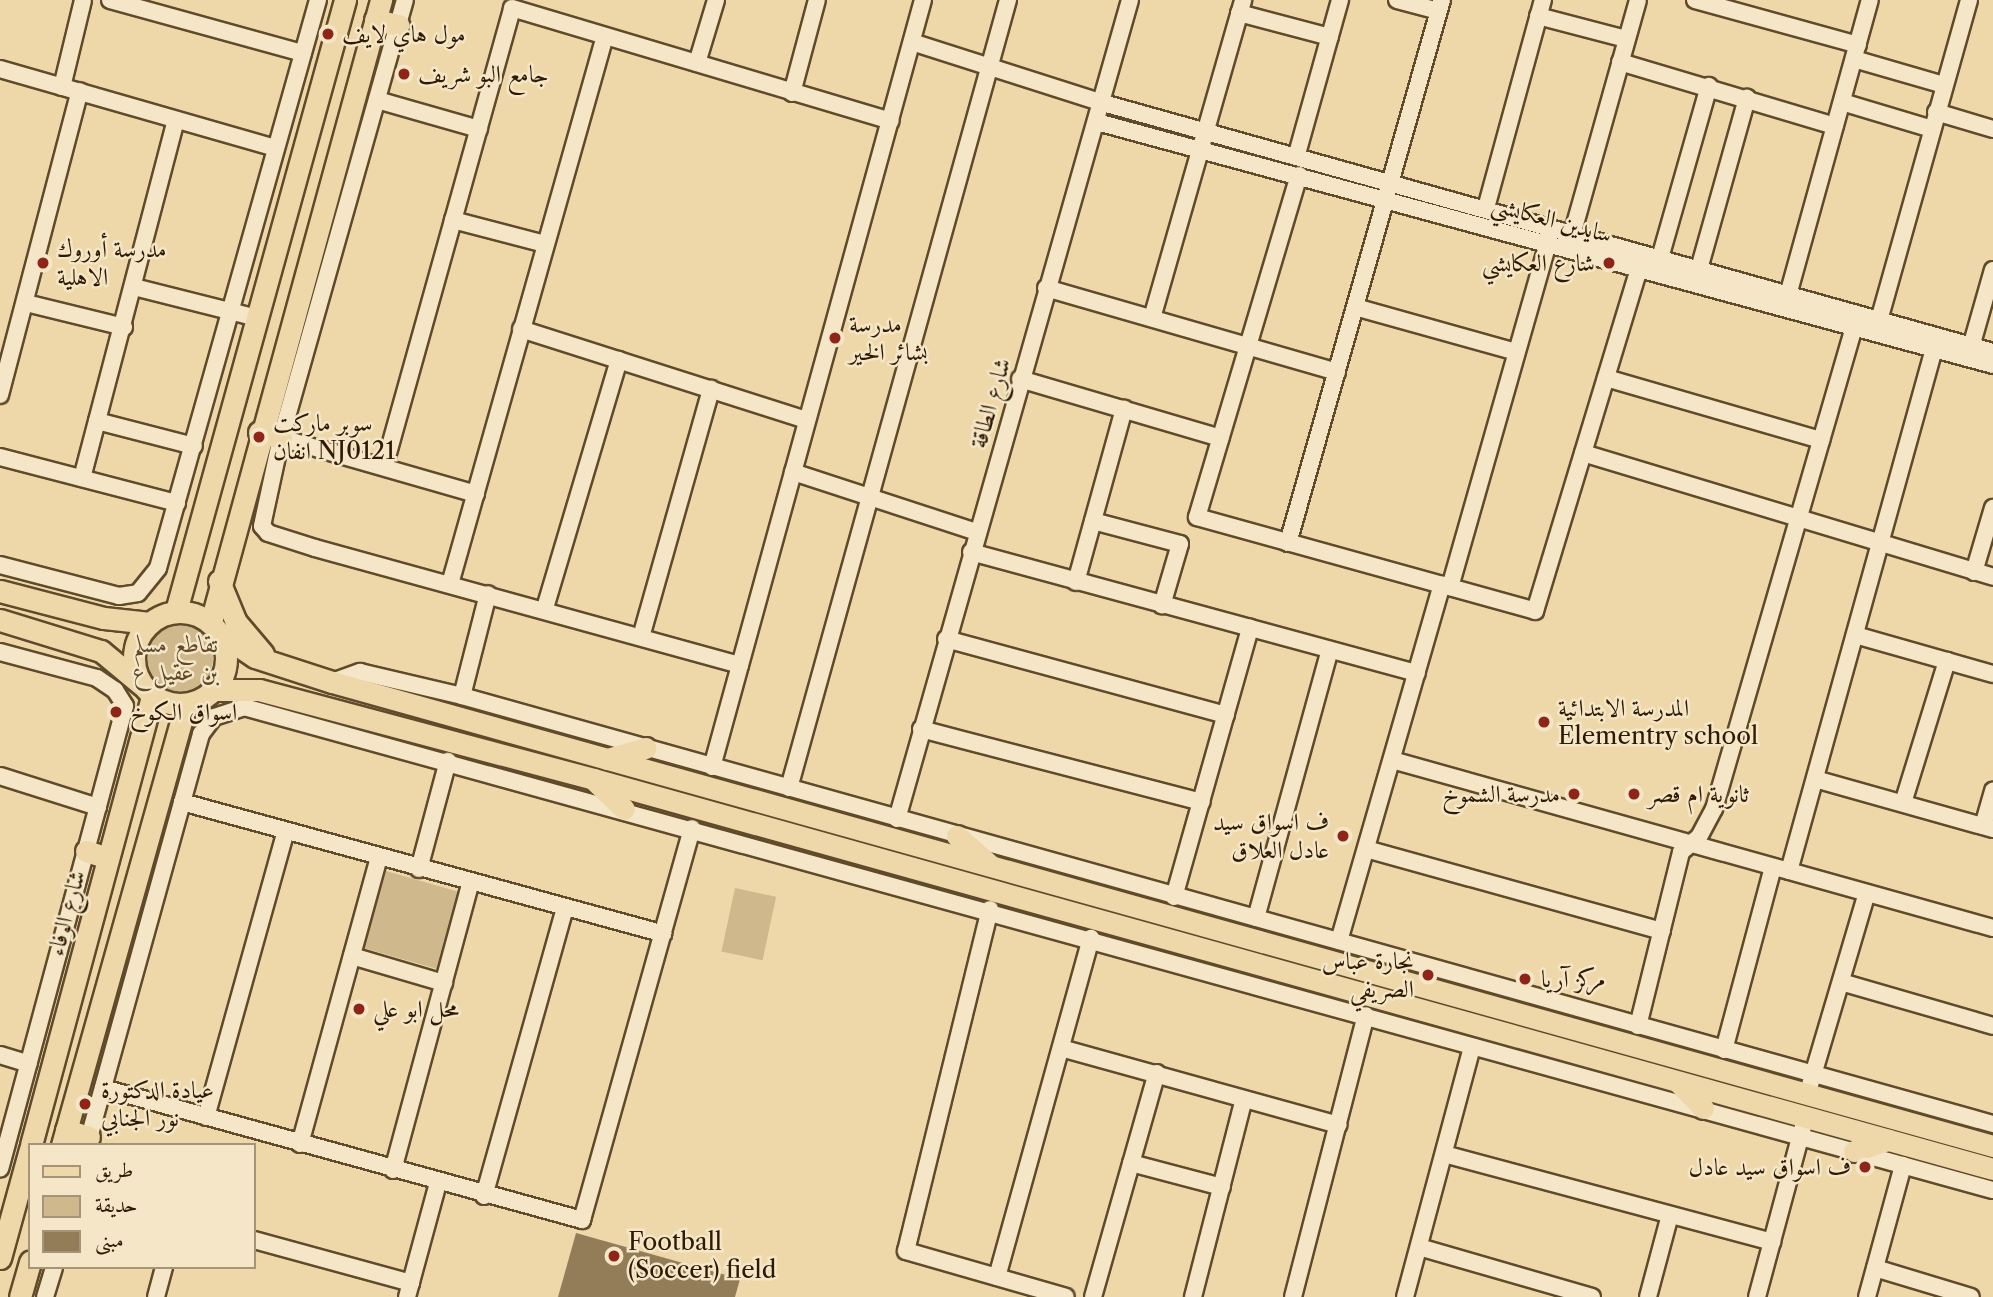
<!DOCTYPE html>
<html>
<head>
<meta charset="utf-8">
<style>
	body { margin:0 }
	#map { position:relative; width:1993px; height:1297px; overflow:hidden; background:#eed8a9; font-family:"Libre Caslon Text",Amiri,serif }
	div>[style] { position:absolute }
	[style*='--x'] { left:calc(var(--x)*1px); top:calc(var(--y)*1px); width:calc(var(--w)*1px); rotate:calc(var(--a)*1deg) }
	.green>* { inset:0; background:#ceb88c; transform-origin:0 0 }
	.round { border-radius:50% }
	.building>* { inset:0; background:#927d58 }
	.roads { filter:drop-shadow(2px 0 #5f4a2a) drop-shadow(-2px 0 #5f4a2a) drop-shadow(0 2px #5f4a2a) drop-shadow(0 -2px #5f4a2a) }
	.minor>* { height:16px; margin:-8px; padding:0 8px; transform-origin:8px; border-radius:8px; background:#f4e6c7 }
	.major>* { height:21px; margin:-10.5px; padding:0 10.5px; transform-origin:10.5px; border-radius:10.5px; background:#eed8a9 }
	.major>.ring { margin:-10.5px; padding:0; box-sizing:content-box; background:none; border:21px solid #eed8a9; border-radius:50% }
	.dots>* { width:19px; height:19px; translate:-50% -50%; box-sizing:border-box; border:4px solid #f4e6c7; border-radius:50% }
	span { translate:-50% -50%; white-space:nowrap; text-align:center; line-height:1.15; -webkit-text-stroke:5px #f4e6c7; paint-order:stroke }
	.poi-label { font-size:24px; color:#2f1a00 }
	.left { translate:0 -50%; text-align:left }
	.right { translate:-100% -50%; text-align:right }
	.street-label { font-size:24px; color:#2f1a00 }
	.park-label { font-size:24px; color:#5f492a; font-style:italic }
	.legend { position:absolute; left:28px; top:1143px; width:228px; height:126px; box-sizing:border-box; background:#f4e6c7; border:2px solid #a59477; margin:0; padding:9px 12px; list-style:none; font-size:21px; color:#2f1a00 }
	.legend li { display:flex; align-items:center; gap:14px; height:35px }
	.legend b { width:35px; border:2px solid #a59477 }
</style>
</head>
<body>
<div id="map">
	<div class="green">
		<div class="round" style="left:139px;top:621px;width:74px;height:74px"></div>
		<div style="left:386px;top:871px;width:78px;height:80px;rotate:16deg"></div>
		<div style="left:735px;top:888px;width:42px;height:65px;rotate:12deg"></div>
	</div>
	<div class="building">
		<div style="clip-path:polygon(576px 1233px,740px 1279px,735px 1297px,558px 1297px)"></div>
	</div>
	<div class="roads">
		<div class="minor">
			<div style="--x:110;--y:0;--w:200;--a:15.4"></div>
			<div style="--x:1397;--y:0;--w:43;--a:14.7"></div>
			<div style="--x:1695;--y:0;--w:169;--a:15.4"></div>
			<div style="--x:1239;--y:13;--w:94;--a:14.8"></div>
			<div style="--x:1538;--y:16;--w:91;--a:14.6"></div>
			<div style="--x:912;--y:42;--w:201;--a:17.7"></div>
			<div style="--x:1103;--y:103;--w:924;--a:15.63"></div>
			<div style="--x:1854;--y:59;--w:94;--a:16.1"></div>
			<div style="--x:1620;--y:62;--w:224;--a:16.6"></div>
			<div style="--x:697;--y:63;--w:66;--a:-73.2"></div>
			<div style="--x:0;--y:69;--w:287;--a:16"></div>
			<div style="--x:62;--y:87;--w:89;--a:-76.4"></div>
			<div style="--x:792;--y:93;--w:96;--a:-75"></div>
			<div style="--x:377;--y:100;--w:106;--a:15.9"></div>
			<div style="--x:1842;--y:102;--w:94;--a:16.7"></div>
			<div style="--x:1936;--y:112;--w:59;--a:16.6"></div>
			<div style="--x:1097;--y:122;--w:928;--a:15.17"></div>
			<div style="--x:1297;--y:154;--w:160;--a:-74.4"></div>
			<div style="--x:1299;--y:175;--w:357;--a:106.6"></div>
			<div style="--x:1197;--y:517;--w:351;--a:15.5"></div>
			<div style="--x:1535;--y:611;--w:361;--a:-73.1"></div>
			<div style="--x:1486;--y:208;--w:216;--a:-74.7"></div>
			<div style="--x:453;--y:220;--w:95;--a:14.6"></div>
			<div style="--x:1570;--y:242;--w:251;--a:-74.3"></div>
			<div style="--x:1660;--y:258;--w:179;--a:-74.1"></div>
			<div style="--x:1699;--y:269;--w:178;--a:-74.3"></div>
			<div style="--x:134;--y:287;--w:127;--a:14.1"></div>
			<div style="--x:1046;--y:288;--w:303;--a:16.1"></div>
			<div style="--x:1788;--y:295;--w:306;--a:-74.5"></div>
			<div style="--x:26;--y:303;--w:101;--a:13.8"></div>
			<div style="--x:1355;--y:307;--w:167;--a:15.6"></div>
			<div style="--x:1152;--y:318;--w:331;--a:-74"></div>
			<div style="--x:521;--y:329;--w:300;--a:17.7"></div>
			<div style="--x:1876;--y:331;--w:344;--a:-74.3"></div>
			<div style="--x:1971;--y:347;--w:80;--a:-74.1"></div>
			<div style="--x:1606;--y:378;--w:224;--a:16.1"></div>
			<div style="--x:1020;--y:379;--w:209;--a:16.4"></div>
			<div style="--x:0;--y:395;--w:314;--a:-75.3"></div>
			<div style="--x:97;--y:421;--w:100;--a:14.5"></div>
			<div style="--x:281;--y:438;--w:455;--a:-74.2"></div>
			<div style="--x:1583;--y:453;--w:428;--a:16.8"></div>
			<div style="--x:0;--y:457;--w:183;--a:14.6"></div>
			<div style="--x:385;--y:464;--w:473;--a:-74.4"></div>
			<div style="--x:512;--y:8;--w:395;--a:16.6"></div>
			<div style="--x:793;--y:472;--w:194;--a:18.1"></div>
			<div style="--x:82;--y:478;--w:370;--a:-75.3"></div>
			<div style="--x:476;--y:494;--w:203;--a:-164"></div>
			<div style="--x:281;--y:438;--w:90;--a:102.2"></div>
			<div style="--x:262;--y:526;--w:9;--a:49"></div>
			<div style="--x:268;--y:533;--w:49;--a:17.7"></div>
			<div style="--x:315;--y:548;--w:441;--a:15.4"></div>
			<div style="--x:1093;--y:521;--w:90;--a:14.8"></div>
			<div style="--x:1180;--y:544;--w:64;--a:106.4"></div>
			<div style="--x:1288;--y:543;--w:564;--a:-74.17"></div>
			<div style="--x:971;--y:552;--w:462;--a:15.2"></div>
			<div style="--x:0;--y:565;--w:123;--a:14.6"></div>
			<div style="--x:119;--y:596;--w:19;--a:-9"></div>
			<div style="--x:138;--y:593;--w:32;--a:-51"></div>
			<div style="--x:158;--y:568;--w:590;--a:-74.27"></div>
			<div style="--x:1974;--y:572;--w:67;--a:-73.5"></div>
			<div style="--x:1076;--y:582;--w:180;--a:-74.5"></div>
			<div style="--x:450;--y:584;--w:569;--a:-74.21"></div>
			<div style="--x:1450;--y:587;--w:359;--a:-74.1"></div>
			<div style="--x:545;--y:608;--w:259;--a:-73.4"></div>
			<div style="--x:1855;--y:635;--w:143;--a:15.8"></div>
			<div style="--x:641;--y:637;--w:258;--a:-74.2"></div>
			<div style="--x:946;--y:639;--w:290;--a:15.2"></div>
			<div style="--x:0;--y:652;--w:100;--a:15"></div>
			<div style="--x:97;--y:678;--w:22;--a:34"></div>
			<div style="--x:115;--y:690;--w:19;--a:58"></div>
			<div style="--x:125;--y:706;--w:479;--a:105.1"></div>
			<div style="--x:332;--y:682;--w:30;--a:-20"></div>
			<div style="--x:360;--y:672;--w:105;--a:13.2"></div>
			<div style="--x:462;--y:696;--w:1590;--a:15.62"></div>
			<div style="--x:462;--y:696;--w:105;--a:-75.7"></div>
			<div style="--x:921;--y:729;--w:290;--a:14.6"></div>
			<div style="--x:1392;--y:760;--w:624;--a:15.62"></div>
			<div style="--x:712;--y:767;--w:795;--a:-74.62"></div>
			<div style="--x:0;--y:776;--w:103;--a:17.6"></div>
			<div style="--x:1815;--y:779;--w:185;--a:15.7"></div>
			<div style="--x:789;--y:788;--w:818;--a:-74.47"></div>
			<div style="--x:182;--y:802;--w:499;--a:15.3"></div>
			<div style="--x:1903;--y:803;--w:149;--a:-72.8"></div>
			<div style="--x:897;--y:819;--w:851;--a:-74.12"></div>
			<div style="--x:1983;--y:826;--w:37;--a:-74"></div>
			<div style="--x:1366;--y:849;--w:307;--a:15.5"></div>
			<div style="--x:419;--y:869;--w:112;--a:-75"></div>
			<div style="--x:1789;--y:871;--w:542;--a:-74.48"></div>
			<div style="--x:1174;--y:897;--w:280;--a:-74.2"></div>
			<div style="--x:990;--y:909;--w:352;--a:103.8"></div>
			<div style="--x:906;--y:1251;--w:166;--a:16"></div>
			<div style="--x:1256;--y:918;--w:278;--a:-74.6"></div>
			<div style="--x:1339;--y:941;--w:371;--a:-73.9"></div>
			<div style="--x:352;--y:956;--w:96;--a:16.4"></div>
			<div style="--x:1841;--y:982;--w:158;--a:16.1"></div>
			<div style="--x:1638;--y:1026;--w:179;--a:-76.1"></div>
			<div style="--x:1681;--y:852;--w:23;--a:-40"></div>
			<div style="--x:1699;--y:837;--w:32;--a:-62"></div>
			<div style="--x:1714;--y:809;--w:502;--a:-73.8"></div>
			<div style="--x:1061;--y:1048;--w:288;--a:15.5"></div>
			<div style="--x:1724;--y:1050;--w:189;--a:-75"></div>
			<div style="--x:0;--y:1055;--w:30;--a:17"></div>
			<div style="--x:1810;--y:1085;--w:200;--a:-73.5"></div>
			<div style="--x:103;--y:1088;--w:497;--a:15.4"></div>
			<div style="--x:582;--y:1220;--w:407;--a:-74.3"></div>
			<div style="--x:206;--y:1117;--w:297;--a:-74.4"></div>
			<div style="--x:300;--y:1144;--w:297;--a:-74.6"></div>
			<div style="--x:87;--y:1145;--w:427;--a:-74.5"></div>
			<div style="--x:201;--y:734;--w:21;--a:-53"></div>
			<div style="--x:214;--y:717;--w:32;--a:-18"></div>
			<div style="--x:244;--y:707;--w:1814;--a:15.44"></div>
			<div style="--x:1444;--y:1154;--w:340;--a:15"></div>
			<div style="--x:1131;--y:1163;--w:94;--a:14.8"></div>
			<div style="--x:393;--y:1170;--w:299;--a:-74.9"></div>
			<div style="--x:484;--y:1196;--w:300;--a:-74.3"></div>
			<div style="--x:254;--y:1240;--w:163;--a:15.3"></div>
			<div style="--x:1419;--y:1247;--w:180;--a:16.1"></div>
			<div style="--x:1875;--y:1268;--w:100;--a:16.8"></div>
			<div style="--x:997;--y:1277;--w:352;--a:-74.5"></div>
			<div style="--x:45;--y:1297;--w:31;--a:-73"></div>
			<div style="--x:156;--y:1297;--w:31;--a:-75"></div>
			<div style="--x:407;--y:1297;--w:118;--a:-74.8"></div>
			<div style="--x:1093;--y:1297;--w:233;--a:-74.1"></div>
			<div style="--x:1193;--y:1297;--w:204;--a:-75.6"></div>
			<div style="--x:1293;--y:1297;--w:291;--a:-75.5"></div>
			<div style="--x:1405;--y:1297;--w:259;--a:-75"></div>
			<div style="--x:1648;--y:1297;--w:85;--a:-75"></div>
			<div style="--x:1757;--y:1297;--w:176;--a:-74.9"></div>
			<div style="--x:1867;--y:1297;--w:137;--a:-74.7"></div>
		</div>
		<div class="major">
			<div style="--x:375;--y:20;--w:24;--a:12"></div>
			<div style="--x:259;--y:432;--w:23;--a:15"></div>
			<div style="--x:219;--y:581;--w:44;--a:67.5"></div>
			<div style="--x:236;--y:622;--w:42;--a:49.8"></div>
			<div style="--x:0;--y:591;--w:107;--a:14.6"></div>
			<div style="--x:104;--y:618;--w:46;--a:6.2"></div>
			<div style="--x:176;--y:611;--w:634;--a:-74.54"></div>
			<div class="ring" style="left:134px;top:612px;width:71px;height:71px"></div>
			<div style="--x:0;--y:620;--w:106;--a:17.1"></div>
			<div style="--x:101;--y:651;--w:53;--a:39.7"></div>
			<div style="--x:211;--y:622;--w:645;--a:-74.71"></div>
			<div style="--x:221;--y:634;--w:41;--a:34.1"></div>
			<div style="--x:255;--y:657;--w:81;--a:18"></div>
			<div style="--x:332;--y:682;--w:1725;--a:15.61"></div>
			<div style="--x:214;--y:690;--w:45;--a:0"></div>
			<div style="--x:259;--y:690;--w:347;--a:14.9"></div>
			<div style="--x:594;--y:779;--w:1452;--a:15.58"></div>
			<div style="--x:607;--y:759;--w:40;--a:-16"></div>
			<div style="--x:595;--y:781;--w:40;--a:44"></div>
			<div style="--x:957;--y:836;--w:44;--a:41.3"></div>
			<div style="--x:86;--y:851;--w:23;--a:18"></div>
			<div style="--x:1678;--y:1082;--w:36;--a:46"></div>
			<div style="--x:66;--y:1130;--w:24;--a:17"></div>
			<div style="--x:31;--y:1145;--w:466;--a:-74.9"></div>
			<div style="--x:62;--y:1145;--w:458;--a:-74.3"></div>
			<div style="--x:1854;--y:1151;--w:36;--a:-18"></div>
			<div style="--x:0;--y:1258;--w:113;--a:-74.6"></div>
			<div style="--x:20;--y:1297;--w:37;--a:-74"></div>
		</div>
	</div>
	<div class="dots">
		<div style="left:328px;top:34px;background:#8f2418"></div>
		<div style="left:404px;top:74px;background:#8f2418"></div>
		<div style="left:43px;top:263px;background:#8f2418"></div>
		<div style="left:1609px;top:263px;background:#8f2418"></div>
		<div style="left:835px;top:338px;background:#8f2418"></div>
		<div style="left:259px;top:437px;background:#8f2418"></div>
		<div style="left:116px;top:712px;background:#8f2418"></div>
		<div style="left:1544px;top:722px;background:#8f2418"></div>
		<div style="left:1574px;top:794px;background:#8f2418"></div>
		<div style="left:1634px;top:794px;background:#8f2418"></div>
		<div style="left:1343px;top:836px;background:#8f2418"></div>
		<div style="left:1428px;top:975px;background:#8f2418"></div>
		<div style="left:1525px;top:979px;background:#8f2418"></div>
		<div style="left:359px;top:1009px;background:#8f2418"></div>
		<div style="left:85px;top:1104px;background:#8f2418"></div>
		<div style="left:1865px;top:1167px;background:#8f2418"></div>
		<div style="left:614px;top:1256px;background:#8f2418"></div>
	</div>
	<div class="poi-label">
		<span class="left" style="left:342px;top:34px">مول هاي لايف</span>
		<span class="left" style="left:418px;top:74px">جامع البو شريف</span>
		<span class="left" style="left:57px;top:263px">مدرسة أوروك<br>الاهلية</span>
		<span class="right" style="left:1595px;top:263px">شارع العكايشي</span>
		<span class="left" style="left:849px;top:338px">مدرسة<br>بشائر الخير</span>
		<span class="left" style="left:273px;top:437px">سوبر ماركت<br>انفان NJ0121</span>
		<span class="left" style="left:1558px;top:722px">المدرسة الابتدائية<br>Elementry school</span>
		<span class="left" style="left:130px;top:712px">اسواق الكوخ</span>
		<span class="right" style="left:1560px;top:794px">مدرسة الشموخ</span>
		<span class="left" style="left:1648px;top:794px">ثانوية ام قصر</span>
		<span class="right" style="left:1329px;top:836px">ف اسواق سيد<br>عادل العلاق</span>
		<span class="right" style="left:1414px;top:975px">نجارة عباس<br>الصريفي</span>
		<span class="left" style="left:1541px;top:979px">مركز آريا</span>
		<span class="left" style="left:373px;top:1009px">محل ابو علي</span>
		<span class="left" style="left:101px;top:1104px">عيادة الدكتورة<br>نور الجنابي</span>
		<span class="right" style="left:1851px;top:1167px">ف اسواق سيد عادل</span>
		<span class="left" style="left:628px;top:1256px">Football<br>(Soccer) field</span>
	</div>
	<div class="street-label">
		<span style="left:1552px;top:219px;rotate:15deg">سايدين العكايشي</span>
		<span style="left:990px;top:403px;rotate:-74deg">شارع الطاقة</span>
		<span style="left:66px;top:913px;rotate:-75deg">شارع الوفاء</span>
	</div>
	<div class="park-label">
		<span style="left:176px;top:658px">تقاطع مسلم<br>بن عقيل ع</span>
	</div>
	<ul class="legend">
	<li><b style="height:9px;background:#eed8a9"></b>طريق</li>
	<li><b style="height:19px;background:#ceb88c"></b>حديقة</li>
	<li><b style="height:19px;background:#927d58"></b>مبنى</li>
	</ul>
</div>
</body>
</html>
